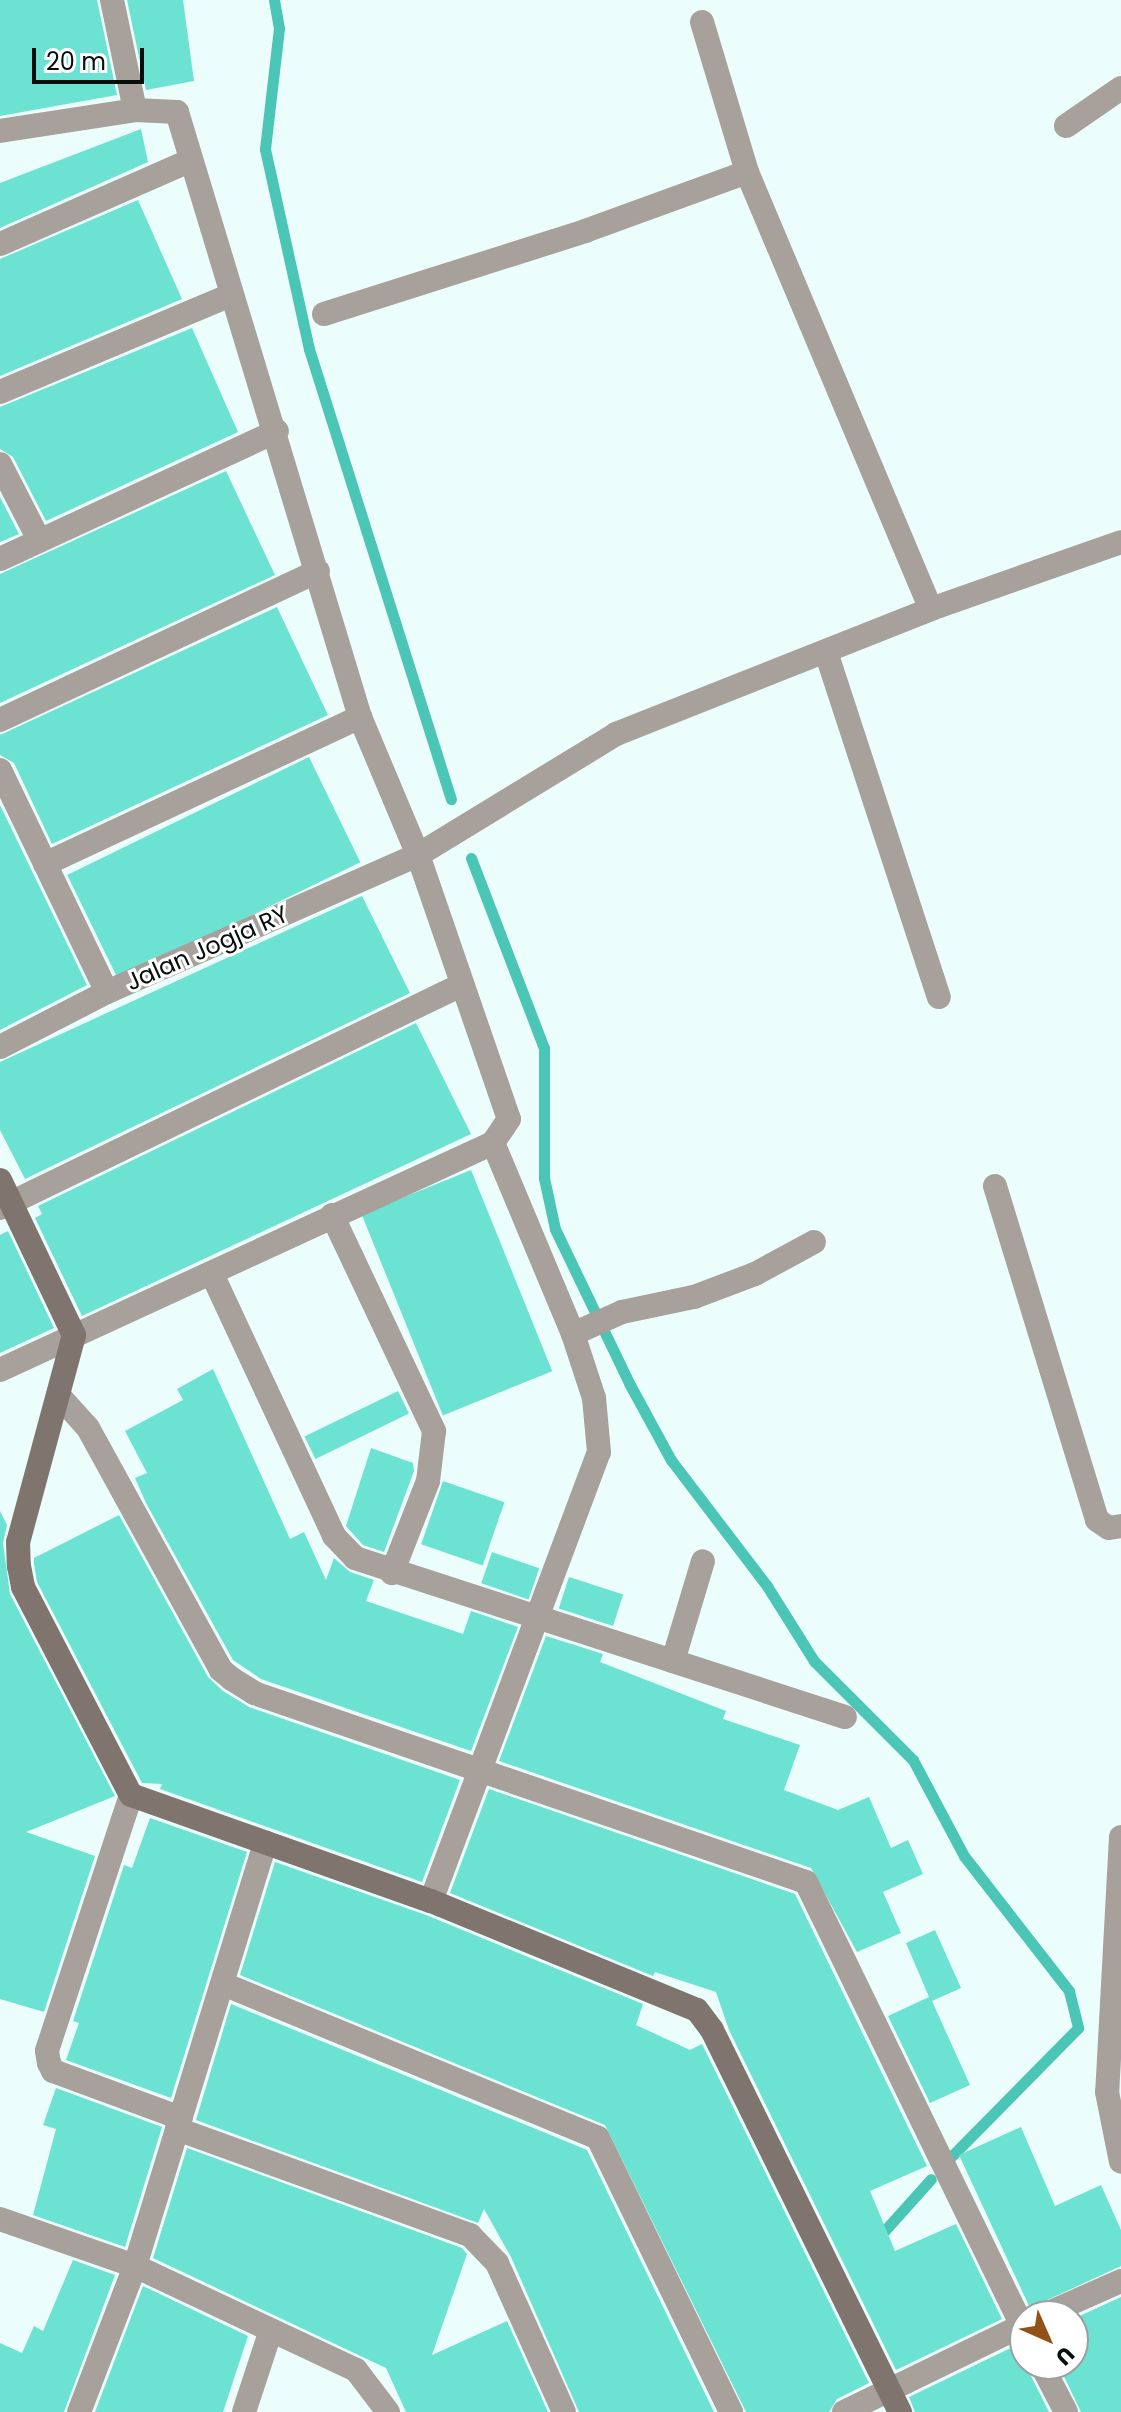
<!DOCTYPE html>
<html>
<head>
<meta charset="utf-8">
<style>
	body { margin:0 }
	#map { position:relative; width:1121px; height:2412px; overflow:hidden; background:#ecfefb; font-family:Poppins,sans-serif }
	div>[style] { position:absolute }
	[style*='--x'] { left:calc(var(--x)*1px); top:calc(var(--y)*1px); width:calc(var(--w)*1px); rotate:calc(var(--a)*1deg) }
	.stream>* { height:11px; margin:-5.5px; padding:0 5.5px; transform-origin:5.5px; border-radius:5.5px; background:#4bc5b5 }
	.building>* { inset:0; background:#6be2d2; transform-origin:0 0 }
	.street>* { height:24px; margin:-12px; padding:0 12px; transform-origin:12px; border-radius:12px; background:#a7a09b }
	.secondary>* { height:24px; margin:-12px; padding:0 12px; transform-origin:12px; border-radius:12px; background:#7f756e }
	span { translate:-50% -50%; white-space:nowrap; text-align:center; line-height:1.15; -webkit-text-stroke:6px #fff; paint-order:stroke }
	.street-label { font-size:24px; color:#060e0c }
	.north { position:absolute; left:1009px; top:2300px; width:80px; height:80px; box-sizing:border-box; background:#fff; border:2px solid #9b9f9e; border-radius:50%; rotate:135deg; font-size:22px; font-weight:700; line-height:32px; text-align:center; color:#060e0c }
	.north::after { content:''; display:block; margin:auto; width:28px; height:36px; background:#915119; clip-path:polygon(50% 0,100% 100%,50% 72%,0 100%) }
	.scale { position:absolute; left:32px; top:48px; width:112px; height:36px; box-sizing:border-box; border:4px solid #060e0c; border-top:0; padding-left:10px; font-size:24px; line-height:28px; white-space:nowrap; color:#060e0c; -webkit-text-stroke:6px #fff; paint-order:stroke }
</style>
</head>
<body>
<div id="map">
	<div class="stream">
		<div style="--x:274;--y:0;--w:28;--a:80"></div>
		<div style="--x:279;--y:28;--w:122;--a:96.6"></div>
		<div style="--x:265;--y:149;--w:205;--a:77.6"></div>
		<div style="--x:309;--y:349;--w:472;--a:72.5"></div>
		<div style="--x:471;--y:858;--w:204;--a:69"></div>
		<div style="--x:544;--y:1048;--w:130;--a:90"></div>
		<div style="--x:544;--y:1178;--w:52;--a:77.8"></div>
		<div style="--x:555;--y:1229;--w:171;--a:64.3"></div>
		<div style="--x:629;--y:1383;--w:88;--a:61.4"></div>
		<div style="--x:671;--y:1460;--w:158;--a:52.7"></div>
		<div style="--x:767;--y:1586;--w:89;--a:57.9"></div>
		<div style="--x:814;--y:1661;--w:140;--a:45"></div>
		<div style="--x:913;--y:1760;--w:109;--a:62"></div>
		<div style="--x:964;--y:1856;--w:171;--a:52.1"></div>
		<div style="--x:1069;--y:1991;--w:38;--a:76"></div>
		<div style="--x:1078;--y:2028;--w:181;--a:134.6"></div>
		<div style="--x:878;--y:2238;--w:79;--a:-48.1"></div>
	</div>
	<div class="building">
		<div style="clip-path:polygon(0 0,97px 0,117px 95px,0 116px)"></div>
		<div style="clip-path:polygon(127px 0,183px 0,194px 81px,146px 90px)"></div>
		<div style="clip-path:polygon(141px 129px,148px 162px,0 228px,0 183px)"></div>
		<div style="clip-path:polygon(138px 200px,182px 299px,0 376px,0 259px)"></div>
		<div style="clip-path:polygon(192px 328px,238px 432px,46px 521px,13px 457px,0 449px,0 407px)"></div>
		<div style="clip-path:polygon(226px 471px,275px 575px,0 703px,0 574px)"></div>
		<div style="clip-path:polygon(0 497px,19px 534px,0 542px)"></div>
		<div style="clip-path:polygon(277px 607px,328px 715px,52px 844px,14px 763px,0 755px,0 735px)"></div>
		<div style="left:309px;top:757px;width:117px;height:269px;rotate:64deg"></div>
		<div style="clip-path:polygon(0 805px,87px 985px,0 1030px)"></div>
		<div style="clip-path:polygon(362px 896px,410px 993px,25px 1179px,0 1130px,0 1062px)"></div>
		<div style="clip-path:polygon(416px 1023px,471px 1134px,82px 1316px,35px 1218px,42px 1214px,38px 1206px)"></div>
		<div style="left:471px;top:1170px;width:217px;height:118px;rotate:68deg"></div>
		<div style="clip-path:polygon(8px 1231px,54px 1328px,0 1353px,0 1235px)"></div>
		<div style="clip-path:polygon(213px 1369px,290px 1539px,304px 1532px,326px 1580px,334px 1558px,350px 1572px,374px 1580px,366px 1601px,463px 1634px,471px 1611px,518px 1627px,471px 1751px,261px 1679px,233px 1660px,146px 1503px,135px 1478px,147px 1473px,125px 1431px,183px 1400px,177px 1389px)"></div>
		<div style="left:398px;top:1391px;width:25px;height:104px;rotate:64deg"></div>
		<div style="clip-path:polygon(371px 1448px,413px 1463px,414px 1471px,384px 1552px,363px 1545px,346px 1526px)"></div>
		<div style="left:443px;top:1481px;width:65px;height:67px;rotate:19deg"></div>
		<div style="clip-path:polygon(0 1511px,7px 1525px,3px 1543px,10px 1594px,115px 1796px,26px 1832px,95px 1856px,44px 2012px,0 1999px)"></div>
		<div style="clip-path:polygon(119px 1515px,208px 1677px,223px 1691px,249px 1707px,460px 1780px,422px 1882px,160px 1789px,162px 1784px,142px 1783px,37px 1582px,34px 1564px,34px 1558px)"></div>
		<div style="left:492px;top:1552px;width:50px;height:33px;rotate:19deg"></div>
		<div style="left:569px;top:1577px;width:57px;height:33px;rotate:18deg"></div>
		<div style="clip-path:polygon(546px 1636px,603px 1654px,600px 1662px,726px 1711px,723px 1719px,800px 1745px,784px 1790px,838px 1810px,869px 1797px,891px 1848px,908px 1840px,923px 1874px,883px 1892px,901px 1933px,857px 1952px,811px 1868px,499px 1761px)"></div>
		<div style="clip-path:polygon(489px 1789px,795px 1894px,927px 2166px,870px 2191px,895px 2251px,956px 2224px,1002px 2319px,896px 2370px,729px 2030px,716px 1992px,655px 1972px,653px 1976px,450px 1893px)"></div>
		<div style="clip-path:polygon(150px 1818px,247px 1852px,171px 2098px,66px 2060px,79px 2023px,73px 2021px,124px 1865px,132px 1868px)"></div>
		<div style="clip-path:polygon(275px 1862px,426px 1915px,643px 2004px,636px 2025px,690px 2050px,702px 2044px,869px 2383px,837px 2399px,829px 2412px,746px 2412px,605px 2125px,240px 1975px)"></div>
		<div style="clip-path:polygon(935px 1930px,961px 1988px,932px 2001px,970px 2085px,930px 2103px,888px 2016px,929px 1997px,906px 1943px)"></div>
		<div style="clip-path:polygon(231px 2004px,587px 2150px,714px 2412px,579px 2412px,511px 2257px,484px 2209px,478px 2223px,196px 2120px)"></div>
		<div style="clip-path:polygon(56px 2088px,162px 2127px,125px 2247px,33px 2215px,56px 2129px,43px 2125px)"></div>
		<div style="clip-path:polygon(1021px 2127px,1055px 2206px,1101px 2185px,1121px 2230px,1121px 2266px,1030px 2308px,959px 2155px)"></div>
		<div style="clip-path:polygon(187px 2148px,462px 2248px,467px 2254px,432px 2355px,507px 2321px,548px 2412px,406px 2412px,386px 2368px,153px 2258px)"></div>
		<div style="clip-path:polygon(73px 2260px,115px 2275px,64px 2412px,0 2412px,0 2343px,22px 2353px,34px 2326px,43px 2331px)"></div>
		<div style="clip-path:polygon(143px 2286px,248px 2336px,223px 2412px,95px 2412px)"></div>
		<div style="clip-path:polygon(1121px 2297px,1121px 2412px,1081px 2412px,1058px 2364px,1073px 2364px,1073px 2319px)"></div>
		<div style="clip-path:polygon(1017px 2345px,1025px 2347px,1025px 2364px,1049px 2412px,915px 2412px,909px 2397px)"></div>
	</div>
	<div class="street">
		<div style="--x:112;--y:0;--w:112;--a:78.2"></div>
		<div style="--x:702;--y:22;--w:157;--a:73.3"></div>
		<div style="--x:747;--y:172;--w:474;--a:67.2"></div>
		<div style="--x:1066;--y:126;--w:67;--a:-34.6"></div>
		<div style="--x:0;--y:131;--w:137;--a:-8.8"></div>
		<div style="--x:135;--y:110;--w:42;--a:2.7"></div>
		<div style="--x:177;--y:112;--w:632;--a:73.17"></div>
		<div style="--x:360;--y:717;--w:150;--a:67.2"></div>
		<div style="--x:418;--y:855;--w:279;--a:71"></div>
		<div style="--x:509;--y:1119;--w:29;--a:124"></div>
		<div style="--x:493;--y:1143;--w:543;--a:155.28"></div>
		<div style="--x:0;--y:244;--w:206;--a:-23.7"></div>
		<div style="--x:324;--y:314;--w:274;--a:-17.6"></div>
		<div style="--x:585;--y:231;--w:172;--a:-20"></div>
		<div style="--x:0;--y:392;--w:251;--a:-22.8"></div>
		<div style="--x:0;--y:464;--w:85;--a:62.8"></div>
		<div style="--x:0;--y:559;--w:305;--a:-24.8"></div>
		<div style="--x:826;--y:652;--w:363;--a:71.9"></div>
		<div style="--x:0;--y:720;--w:351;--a:-25.1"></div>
		<div style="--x:0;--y:770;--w:246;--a:64.3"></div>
		<div style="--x:45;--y:864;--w:348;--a:-25"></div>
		<div style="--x:0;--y:1047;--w:120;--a:-27.2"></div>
		<div style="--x:107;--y:992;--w:340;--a:-23.8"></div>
		<div style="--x:418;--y:855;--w:232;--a:-31.4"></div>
		<div style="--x:616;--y:734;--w:339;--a:-21.6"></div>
		<div style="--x:931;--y:609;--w:201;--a:-19.4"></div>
		<div style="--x:995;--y:1186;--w:349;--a:73"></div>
		<div style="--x:1097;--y:1520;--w:14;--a:34"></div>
		<div style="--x:1109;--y:1528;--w:12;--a:-9"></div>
		<div style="--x:0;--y:1208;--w:512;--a:-25.81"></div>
		<div style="--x:332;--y:1215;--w:239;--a:64.7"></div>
		<div style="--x:434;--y:1431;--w:50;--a:96.8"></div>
		<div style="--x:428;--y:1481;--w:99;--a:111.4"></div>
		<div style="--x:212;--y:1274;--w:289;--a:65"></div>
		<div style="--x:334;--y:1536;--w:30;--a:46"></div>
		<div style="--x:355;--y:1558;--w:515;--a:17.98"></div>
		<div style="--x:573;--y:1334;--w:54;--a:-24.2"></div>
		<div style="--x:622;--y:1312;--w:74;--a:-11.8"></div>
		<div style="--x:694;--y:1297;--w:65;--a:-20.7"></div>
		<div style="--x:755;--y:1274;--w:67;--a:-28.5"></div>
		<div style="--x:61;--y:1398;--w:40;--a:48"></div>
		<div style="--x:88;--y:1428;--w:276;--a:61.2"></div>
		<div style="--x:221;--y:1670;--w:14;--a:39"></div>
		<div style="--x:232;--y:1679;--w:26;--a:32"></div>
		<div style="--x:254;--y:1693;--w:583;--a:18.9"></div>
		<div style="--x:806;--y:1882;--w:500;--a:64.05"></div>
		<div style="--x:673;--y:1661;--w:104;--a:-73.3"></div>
		<div style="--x:131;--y:1795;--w:269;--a:108.2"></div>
		<div style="--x:47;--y:2051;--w:12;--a:81"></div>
		<div style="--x:49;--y:2063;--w:9;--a:63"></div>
		<div style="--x:53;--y:2071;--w:136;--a:20.2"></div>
		<div style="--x:1121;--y:1837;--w:255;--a:93.1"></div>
		<div style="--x:1107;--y:2092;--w:71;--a:78.7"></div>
		<div style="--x:431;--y:1901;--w:479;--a:-69.5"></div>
		<div style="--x:599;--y:1452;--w:54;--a:-95.3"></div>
		<div style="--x:594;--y:1398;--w:67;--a:-108.2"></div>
		<div style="--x:573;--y:1334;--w:207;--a:-112.7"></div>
		<div style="--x:223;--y:1984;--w:405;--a:22.3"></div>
		<div style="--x:598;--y:2138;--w:305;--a:64.1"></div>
		<div style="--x:177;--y:2129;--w:312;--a:19.9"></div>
		<div style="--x:470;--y:2235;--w:39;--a:46"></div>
		<div style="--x:497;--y:2263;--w:163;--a:65.8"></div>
		<div style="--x:0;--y:2219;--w:143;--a:19.2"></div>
		<div style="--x:135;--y:2266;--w:244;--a:25.2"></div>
		<div style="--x:356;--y:2370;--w:53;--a:52.7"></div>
		<div style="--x:1042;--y:2316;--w:86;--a:-23.9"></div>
		<div style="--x:1041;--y:2364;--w:54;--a:62.5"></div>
		<div style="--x:79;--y:2412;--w:156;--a:-69"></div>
		<div style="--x:135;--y:2266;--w:443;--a:-72.9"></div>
		<div style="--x:244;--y:2412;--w:86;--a:-71.8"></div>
		<div style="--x:844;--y:2412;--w:201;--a:-25.9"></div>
	</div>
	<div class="secondary">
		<div style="--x:0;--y:1180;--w:172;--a:64.5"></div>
		<div style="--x:74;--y:1335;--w:214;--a:105.1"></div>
		<div style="--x:18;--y:1542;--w:24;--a:88"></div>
		<div style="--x:19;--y:1566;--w:21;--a:79"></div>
		<div style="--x:23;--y:1587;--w:234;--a:62.6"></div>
		<div style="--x:131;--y:1795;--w:318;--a:19.5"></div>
		<div style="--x:431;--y:1901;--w:287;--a:22.3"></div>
		<div style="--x:697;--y:2010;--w:25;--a:53"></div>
		<div style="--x:712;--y:2030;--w:426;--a:63.8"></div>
	</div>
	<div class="street-label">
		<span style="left:207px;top:948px;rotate:-24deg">Jalan Jogja RY</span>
	</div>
	<div class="north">U</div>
	<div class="scale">20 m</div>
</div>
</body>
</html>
